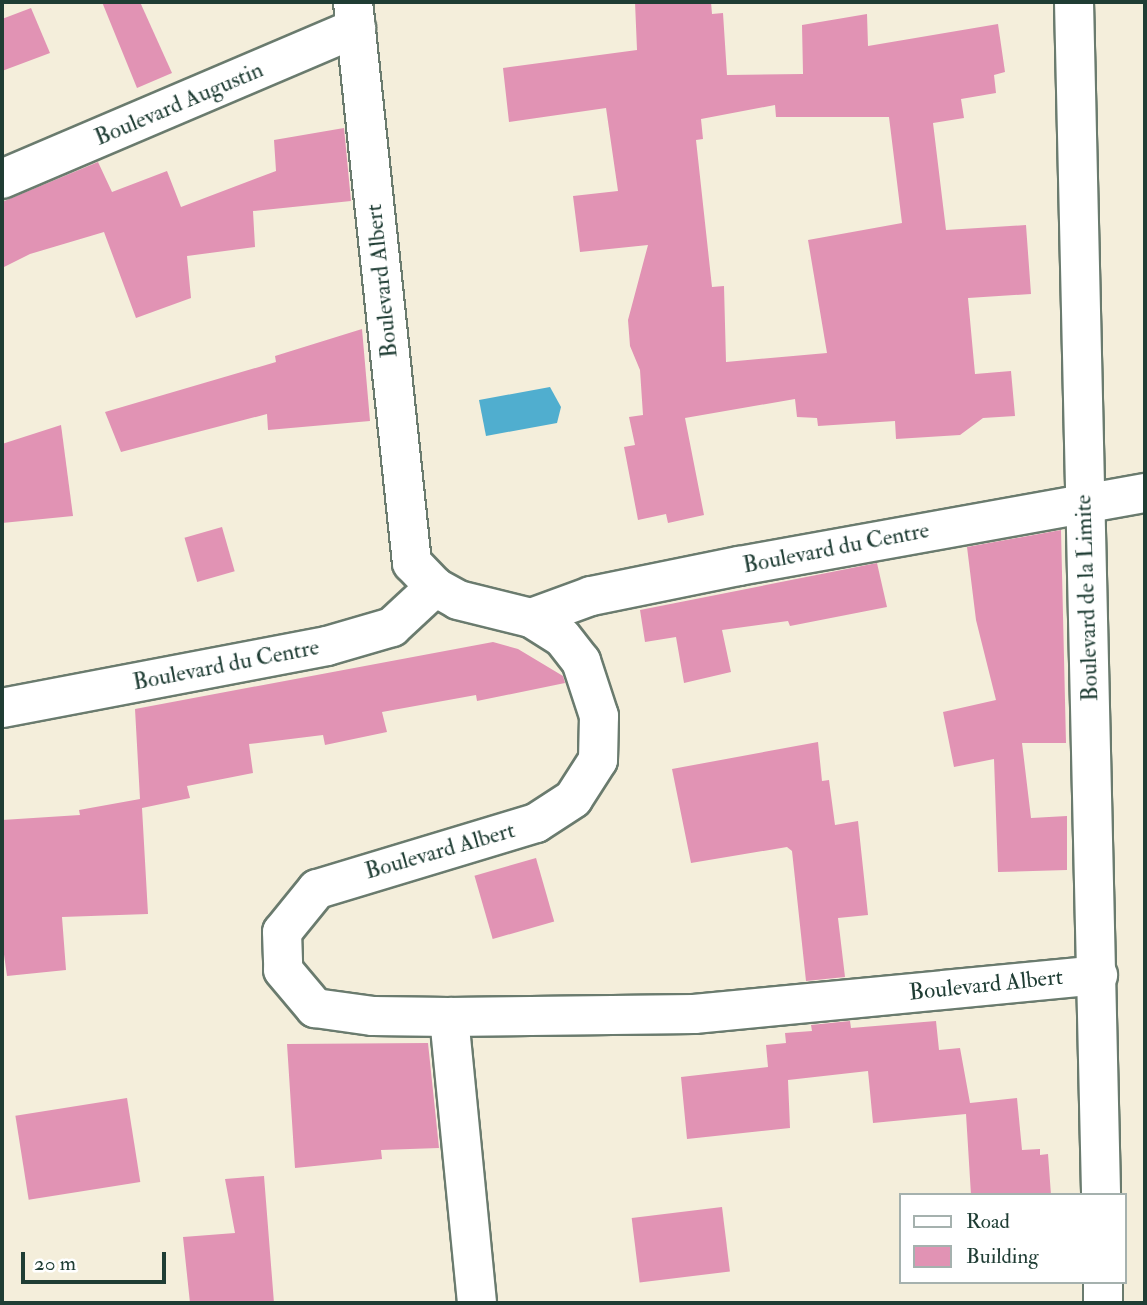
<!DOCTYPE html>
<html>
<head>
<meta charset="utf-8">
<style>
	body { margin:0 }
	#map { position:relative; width:1147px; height:1305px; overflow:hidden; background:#f4eedb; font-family:"IM FELL Double Pica",serif }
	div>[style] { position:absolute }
	.water>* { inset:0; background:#50aecf }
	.building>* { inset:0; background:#e193b4; transform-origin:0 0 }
	.roads { filter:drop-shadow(2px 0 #6a7b6e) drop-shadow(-2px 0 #6a7b6e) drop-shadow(0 2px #6a7b6e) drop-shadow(0 -2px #6a7b6e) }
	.minor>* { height:38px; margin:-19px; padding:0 19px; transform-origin:19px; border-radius:19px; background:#fff }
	span { translate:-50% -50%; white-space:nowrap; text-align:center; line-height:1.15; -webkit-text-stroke:5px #fff; paint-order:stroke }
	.street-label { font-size:23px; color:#1f3d34 }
	.frame { position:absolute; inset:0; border:4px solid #1f3d34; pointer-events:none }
	.legend { position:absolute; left:899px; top:1193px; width:228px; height:91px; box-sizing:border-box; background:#fff; border:2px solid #a5b1ae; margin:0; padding:9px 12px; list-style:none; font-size:21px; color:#1f3d34 }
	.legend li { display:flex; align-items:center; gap:14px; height:35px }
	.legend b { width:35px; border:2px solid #a5b1ae }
	.scale { position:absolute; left:21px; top:1252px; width:145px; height:32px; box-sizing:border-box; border:4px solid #1f3d34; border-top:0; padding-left:9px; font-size:21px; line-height:24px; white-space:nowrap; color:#1f3d34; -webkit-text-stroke:5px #fff; paint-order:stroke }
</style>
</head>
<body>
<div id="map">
	<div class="water">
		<div style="clip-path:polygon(550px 387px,561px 407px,557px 423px,486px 436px,479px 400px)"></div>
	</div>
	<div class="building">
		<div style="clip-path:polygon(102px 2px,140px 2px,172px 73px,137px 88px)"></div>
		<div style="clip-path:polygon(evenodd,635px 2px,711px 2px,712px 14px,723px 13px,727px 75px,803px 74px,802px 25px,867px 14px,868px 46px,998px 24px,1005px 72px,994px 75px,996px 93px,961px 99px,964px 118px,933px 123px,946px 230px,1026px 225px,1031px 294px,968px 298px,975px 374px,1011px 371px,1015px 416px,983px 418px,960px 435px,896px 439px,895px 421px,818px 426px,817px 418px,797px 417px,795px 399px,685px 418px,704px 515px,668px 523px,666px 514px,638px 520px,624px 447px,635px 445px,629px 417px,643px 415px,640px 370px,630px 346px,628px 320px,648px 245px,580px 252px,573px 196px,618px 191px,606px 108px,509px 122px,503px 68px,637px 50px,635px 2px,775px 105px,776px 117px,889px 117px,902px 223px,808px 240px,827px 353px,726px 362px,724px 286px,712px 287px,696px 140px,703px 139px,701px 119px,775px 105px)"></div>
		<div style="clip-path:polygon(31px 8px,50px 53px,2px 71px,2px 19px)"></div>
		<div style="clip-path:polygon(344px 128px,351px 201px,253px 211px,255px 247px,187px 256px,191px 298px,136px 318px,104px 232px,30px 254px,2px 268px,2px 202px,98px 162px,112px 192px,167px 171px,181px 207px,276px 171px,274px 140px)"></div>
		<div style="clip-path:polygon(362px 329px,370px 421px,268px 430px,267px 414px,121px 452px,105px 412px,276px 362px,275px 356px)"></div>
		<div style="clip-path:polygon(61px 425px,73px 516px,2px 523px,2px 444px)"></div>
		<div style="left:222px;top:527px;width:46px;height:39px;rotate:74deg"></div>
		<div style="clip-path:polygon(1061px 530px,1066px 743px,1022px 743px,1031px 818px,1067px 816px,1067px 870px,998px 872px,994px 759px,954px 767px,943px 712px,996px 700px,976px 620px,967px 547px)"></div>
		<div style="clip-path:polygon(877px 563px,887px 607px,790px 626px,788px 621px,722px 630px,731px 672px,684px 683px,676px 637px,645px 642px,640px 610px)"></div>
		<div style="clip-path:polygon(493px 642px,518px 649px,563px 676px,565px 683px,477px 701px,476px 695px,382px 712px,387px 732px,325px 745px,323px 735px,249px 744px,253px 773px,187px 786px,190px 798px,142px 808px,148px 914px,62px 917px,66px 970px,7px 976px,2px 940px,2px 820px,80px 815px,79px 810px,140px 799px,135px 709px)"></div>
		<div style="clip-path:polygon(818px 742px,822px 781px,829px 780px,835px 825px,858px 821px,868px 915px,838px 918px,845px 977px,806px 981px,792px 851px,787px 847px,691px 863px,672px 769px)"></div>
		<div style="left:536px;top:858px;width:66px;height:64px;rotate:74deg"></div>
		<div style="clip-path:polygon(850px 1021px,851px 1028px,936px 1021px,939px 1050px,960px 1048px,970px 1103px,1017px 1098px,1022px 1150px,1040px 1149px,1040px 1155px,1048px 1154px,1051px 1195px,971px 1195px,966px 1114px,873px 1123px,868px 1071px,788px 1080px,790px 1128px,687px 1139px,681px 1077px,768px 1067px,766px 1045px,786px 1043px,785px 1033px,812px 1031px,811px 1025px)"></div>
		<div style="clip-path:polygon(428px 1043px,439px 1148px,381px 1150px,382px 1159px,295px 1168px,287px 1044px)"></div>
		<div style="left:127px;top:1098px;width:85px;height:113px;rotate:81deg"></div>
		<div style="clip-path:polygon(264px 1176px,274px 1303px,190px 1303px,183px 1237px,235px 1233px,225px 1179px)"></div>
		<div style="left:722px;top:1207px;width:65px;height:91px;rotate:83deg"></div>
	</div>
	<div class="roads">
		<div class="minor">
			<div style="left:353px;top:2px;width:564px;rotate:84deg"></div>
			<div style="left:412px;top:563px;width:33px;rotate:46deg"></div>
			<div style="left:435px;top:587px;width:26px;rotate:29deg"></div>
			<div style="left:458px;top:600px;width:75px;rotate:13.9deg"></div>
			<div style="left:531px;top:618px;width:36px;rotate:32deg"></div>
			<div style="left:562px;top:637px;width:31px;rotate:52deg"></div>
			<div style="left:581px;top:661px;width:58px;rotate:71.9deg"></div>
			<div style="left:599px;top:716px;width:44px;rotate:91.3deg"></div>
			<div style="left:598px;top:760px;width:46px;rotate:122.7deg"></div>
			<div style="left:573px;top:799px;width:44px;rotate:147deg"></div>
			<div style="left:536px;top:823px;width:229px;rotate:163.2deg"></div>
			<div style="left:317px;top:889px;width:55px;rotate:129.1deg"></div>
			<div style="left:282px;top:932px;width:38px;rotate:88deg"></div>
			<div style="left:283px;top:970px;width:50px;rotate:49.9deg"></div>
			<div style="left:315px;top:1008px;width:59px;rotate:7.9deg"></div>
			<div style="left:373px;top:1016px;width:76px;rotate:0.8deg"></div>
			<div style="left:449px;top:1017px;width:245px;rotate:-0.7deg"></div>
			<div style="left:694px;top:1014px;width:406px;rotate:-5.5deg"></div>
			<div style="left:1074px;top:2px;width:1193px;rotate:88.7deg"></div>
			<div style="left:2px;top:179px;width:385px;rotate:-23.1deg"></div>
			<div style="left:531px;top:618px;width:64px;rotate:-20.1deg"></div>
			<div style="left:591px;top:596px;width:151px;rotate:-11.5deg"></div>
			<div style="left:739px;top:566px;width:413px;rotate:-10.2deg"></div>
			<div style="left:2px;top:708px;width:331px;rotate:-10.8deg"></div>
			<div style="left:327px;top:646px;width:68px;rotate:-16.3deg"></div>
			<div style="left:392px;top:627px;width:59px;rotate:-42.9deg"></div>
			<div style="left:449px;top:1017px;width:287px;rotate:84.4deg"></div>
			<div style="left:1103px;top:1282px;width:21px;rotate:90deg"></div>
		</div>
	</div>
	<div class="street-label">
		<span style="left:179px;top:104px;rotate:-23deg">Boulevard Augustin</span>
		<span style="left:382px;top:281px;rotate:-96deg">Boulevard Albert</span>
		<span style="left:836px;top:548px;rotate:-11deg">Boulevard du Centre</span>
		<span style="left:1087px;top:598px;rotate:-92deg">Boulevard de la Limite</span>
		<span style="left:226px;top:665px;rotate:-11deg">Boulevard du Centre</span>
		<span style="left:440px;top:851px;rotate:-16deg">Boulevard Albert</span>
		<span style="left:986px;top:985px;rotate:-6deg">Boulevard Albert</span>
	</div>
	<div class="frame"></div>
	<ul class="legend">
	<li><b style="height:9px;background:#fff"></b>Road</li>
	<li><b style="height:19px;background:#e193b4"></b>Building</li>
	</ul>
	<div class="scale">20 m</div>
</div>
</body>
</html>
